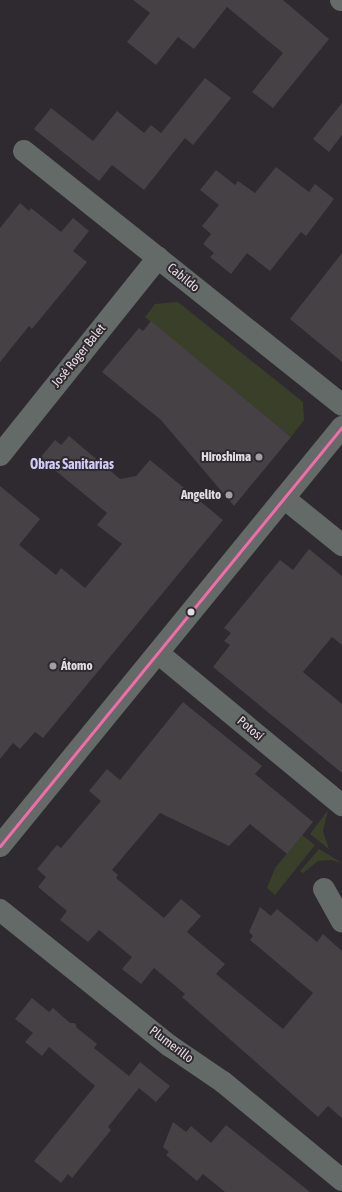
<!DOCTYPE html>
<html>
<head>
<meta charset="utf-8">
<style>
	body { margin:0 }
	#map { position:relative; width:342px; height:1192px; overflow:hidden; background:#2f2a2f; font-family:"Asap Condensed",sans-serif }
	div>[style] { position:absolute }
	.green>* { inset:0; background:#393f29 }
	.building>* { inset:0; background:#454145 }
	.street>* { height:22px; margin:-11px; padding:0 11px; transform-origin:11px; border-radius:11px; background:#646a67 }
	.secondary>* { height:22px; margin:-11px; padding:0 11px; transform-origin:11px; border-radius:11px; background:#666b6a }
	.bus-1>* { height:3px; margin:-1.5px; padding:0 1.5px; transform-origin:1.5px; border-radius:1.5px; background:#f56baa }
	.dots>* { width:11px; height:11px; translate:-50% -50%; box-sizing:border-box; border:2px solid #302930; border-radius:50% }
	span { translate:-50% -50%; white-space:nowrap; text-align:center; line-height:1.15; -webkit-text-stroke:4px #302930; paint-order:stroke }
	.street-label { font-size:13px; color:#e2dde1 }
	.poi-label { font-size:13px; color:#e2dde1; font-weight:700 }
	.right { translate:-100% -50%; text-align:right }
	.left { translate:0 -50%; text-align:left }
	.neighbourhood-label { font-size:14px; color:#d0cbf7; font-weight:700 }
</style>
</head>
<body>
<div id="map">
	<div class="green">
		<div style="clip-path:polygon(178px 302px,303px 402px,304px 420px,291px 437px,145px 317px,155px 304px)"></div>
		<div style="clip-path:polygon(328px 810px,323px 831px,329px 849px,335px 854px,310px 834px)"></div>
		<div style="clip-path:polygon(302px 835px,315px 845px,275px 895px,267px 888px,275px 868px)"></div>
		<div style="clip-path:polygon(319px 849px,342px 863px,331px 860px,318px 861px,303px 873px,300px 871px)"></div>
	</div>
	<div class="building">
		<div style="clip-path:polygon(133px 0,283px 0,329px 39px,273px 108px,252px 92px,283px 53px,227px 7px,194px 49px,178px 37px,156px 65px,127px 42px,150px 13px)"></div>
		<div style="clip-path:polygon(205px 78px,231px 98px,193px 145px,185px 138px,144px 190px,112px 165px,99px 181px,34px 129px,51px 108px,93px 141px,117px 111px,144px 133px,151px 125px,161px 133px)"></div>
		<div style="clip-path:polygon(342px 103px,342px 135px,329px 152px,313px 139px)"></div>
		<div style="clip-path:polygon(276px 167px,309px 192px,315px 184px,334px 199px,306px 236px,301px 232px,270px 271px,247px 253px,231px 274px,210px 257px,214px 253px,203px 244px,211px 234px,202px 226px,219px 205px,200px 190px,216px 170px,235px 185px,238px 181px,255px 193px)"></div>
		<div style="clip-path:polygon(20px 203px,29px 211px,31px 208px,61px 232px,73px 218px,89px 231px,73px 251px,87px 262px,32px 329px,29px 326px,0 362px,0 228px)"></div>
		<div style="clip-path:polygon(342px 253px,342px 362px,290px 319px)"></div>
		<div style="clip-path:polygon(151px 321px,291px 437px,234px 506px,161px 420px,102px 372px,139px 328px,143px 331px)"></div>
		<div style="clip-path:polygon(69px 436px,120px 479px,136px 476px,150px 460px,223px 520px,43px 738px,35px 732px,20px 749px,13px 743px,0 759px,0 486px,40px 519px,19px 545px,56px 575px,61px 568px,85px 588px,122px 544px,97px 525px,107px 513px,40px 458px,55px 440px,61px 445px)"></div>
		<div style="clip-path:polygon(309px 549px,342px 576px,342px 645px,332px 637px,303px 672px,342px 704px,342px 773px,213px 667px,230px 645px,224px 641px,231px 633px,224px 628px,280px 560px,293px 570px)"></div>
		<div style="clip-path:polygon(183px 702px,262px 766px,255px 774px,313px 822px,287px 854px,250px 824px,229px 846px,160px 813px,112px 870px,118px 875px,116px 878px,164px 918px,181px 899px,201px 916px,187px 932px,225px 964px,216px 974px,283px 1029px,313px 993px,250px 940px,253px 936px,249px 932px,260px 907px,271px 916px,277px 909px,317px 942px,323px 934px,342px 951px,342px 1118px,328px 1106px,318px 1117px,182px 997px,185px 994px,154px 968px,141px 984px,122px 969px,132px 957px,99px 930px,88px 942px,60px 920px,67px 911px,38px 887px,46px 877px,37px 869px,57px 845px,61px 848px,101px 801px,89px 791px,107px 769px,120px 780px)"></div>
		<div style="clip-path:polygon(32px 998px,49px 1012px,53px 1008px,70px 1023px,75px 1023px,77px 1028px,97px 1044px,94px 1048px,129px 1076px,140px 1062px,170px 1086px,156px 1102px,139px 1088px,108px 1127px,111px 1130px,72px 1178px,68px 1174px,61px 1183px,34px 1161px,95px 1086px,49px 1047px,42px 1056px,25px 1042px,33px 1033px,15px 1019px)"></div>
		<div style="clip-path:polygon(173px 1122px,186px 1132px,191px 1126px,211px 1143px,226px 1125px,310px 1192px,225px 1192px,203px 1174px,197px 1181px,166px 1155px,169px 1152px,163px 1147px)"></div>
	</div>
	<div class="street">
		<div style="left:24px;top:151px;width:407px;rotate:38.6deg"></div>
		<div style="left:0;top:455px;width:253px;rotate:-51.3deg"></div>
		<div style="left:284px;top:498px;width:75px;rotate:39deg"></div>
		<div style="left:158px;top:653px;width:239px;rotate:39.6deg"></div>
		<div style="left:0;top:846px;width:541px;rotate:-50.78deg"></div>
		<div style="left:324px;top:889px;width:37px;rotate:61deg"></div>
		<div style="left:0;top:910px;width:218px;rotate:38.7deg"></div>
		<div style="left:170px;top:1046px;width:64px;rotate:34.2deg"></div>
		<div style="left:223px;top:1082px;width:154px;rotate:39.5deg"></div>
	</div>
	<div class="secondary">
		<div style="left:341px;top:0;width:1px"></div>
	</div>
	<div class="bus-1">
		<div style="left:0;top:846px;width:541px;rotate:-50.78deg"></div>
	</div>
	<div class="dots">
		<div style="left:259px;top:457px;background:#a39ea3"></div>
		<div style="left:229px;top:495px;background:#a39ea3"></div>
		<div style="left:191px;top:612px;background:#e2dde1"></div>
		<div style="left:53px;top:666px;background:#a39ea3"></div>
	</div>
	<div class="street-label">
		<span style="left:183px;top:278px;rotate:39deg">Cabildo</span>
		<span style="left:79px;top:356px;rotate:-51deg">José Roger Balet</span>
		<span style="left:250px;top:729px;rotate:40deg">Potosí</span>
		<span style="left:171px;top:1045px;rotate:37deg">Plumerillo</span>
	</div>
	<div class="poi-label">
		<span class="right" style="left:251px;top:457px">Hiroshima</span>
		<span class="right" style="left:221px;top:495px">Angelito</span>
		<span class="left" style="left:61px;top:666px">Átomo</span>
	</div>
	<div class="neighbourhood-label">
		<span style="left:72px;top:464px">Obras Sanitarias</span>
	</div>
</div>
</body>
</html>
